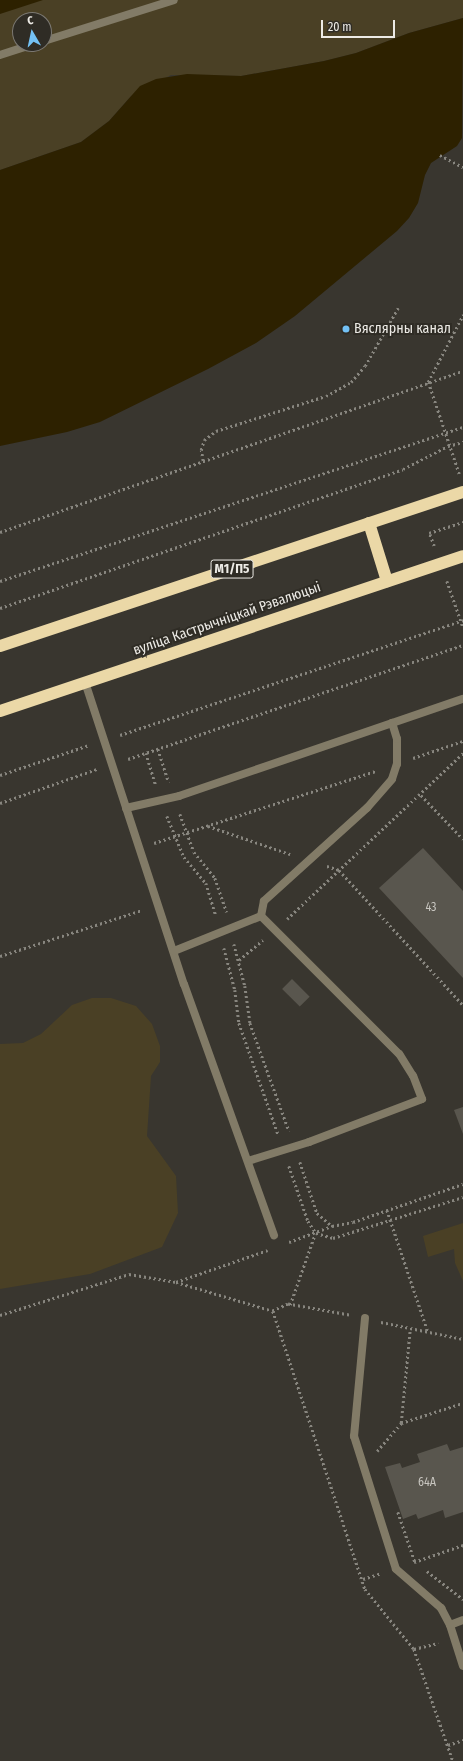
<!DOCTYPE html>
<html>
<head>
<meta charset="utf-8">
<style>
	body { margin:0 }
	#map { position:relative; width:463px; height:1761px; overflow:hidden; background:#39362f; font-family:"Fira Sans Condensed",sans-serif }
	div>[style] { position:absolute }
	.green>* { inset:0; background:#4a4025 }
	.water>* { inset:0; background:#2d2100 }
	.building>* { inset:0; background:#59564e; transform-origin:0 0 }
	.path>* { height:2.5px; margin-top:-1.25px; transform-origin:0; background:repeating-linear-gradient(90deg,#88867f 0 2px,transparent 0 5px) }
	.lane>* { height:8px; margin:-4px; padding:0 4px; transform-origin:4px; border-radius:4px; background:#827b67 }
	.highway>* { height:12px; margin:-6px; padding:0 6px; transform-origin:6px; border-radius:6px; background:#ebd8a7 }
	.dots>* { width:11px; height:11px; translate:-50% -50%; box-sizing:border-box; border:2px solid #2f2c25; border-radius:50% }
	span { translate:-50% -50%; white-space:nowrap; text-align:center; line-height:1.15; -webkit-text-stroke:4px #2f2c25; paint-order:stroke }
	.number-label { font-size:12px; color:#c8c6c0 }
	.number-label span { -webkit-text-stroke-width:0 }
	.shield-label span { padding:1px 3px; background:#2f2c25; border:1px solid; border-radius:3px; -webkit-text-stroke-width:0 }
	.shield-label { font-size:13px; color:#edebe6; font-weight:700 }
	.poi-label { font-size:14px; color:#edebe6 }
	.left { translate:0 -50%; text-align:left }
	.street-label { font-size:14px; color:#edebe6 }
	.north { position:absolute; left:12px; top:12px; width:40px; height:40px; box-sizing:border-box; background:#2f2c25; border:1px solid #7b7872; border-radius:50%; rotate:351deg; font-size:11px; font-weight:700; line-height:16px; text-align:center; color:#edebe6 }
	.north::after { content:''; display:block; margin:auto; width:14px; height:18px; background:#73c1f5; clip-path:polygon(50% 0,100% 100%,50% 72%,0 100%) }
	.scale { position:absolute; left:321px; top:20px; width:74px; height:18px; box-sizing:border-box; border:2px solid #edebe6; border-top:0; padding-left:5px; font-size:12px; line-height:14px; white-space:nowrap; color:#edebe6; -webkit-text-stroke:3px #2f2c25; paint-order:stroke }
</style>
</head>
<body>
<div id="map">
	<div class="green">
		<div style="clip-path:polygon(evenodd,0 0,463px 0,463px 18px,409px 33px,356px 53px,324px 61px,241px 76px,171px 75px,131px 96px,109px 121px,81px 142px,0 170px,0 0,20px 20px,44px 20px,44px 44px,20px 44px,20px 20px)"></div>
		<div style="clip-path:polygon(92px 998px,111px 998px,136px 1006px,152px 1024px,160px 1046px,160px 1062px,151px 1076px,147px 1136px,176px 1176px,178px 1213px,162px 1247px,90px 1274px,0 1289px,0 1044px,23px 1043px,41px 1034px,72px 1005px)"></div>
		<div style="clip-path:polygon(463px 1223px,463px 1281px,455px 1263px,454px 1249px,428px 1257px,423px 1236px)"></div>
	</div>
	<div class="water">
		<div style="clip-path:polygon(0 0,43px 0,0 14px)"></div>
		<div style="clip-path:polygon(463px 18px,462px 138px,457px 146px,431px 163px,425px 175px,418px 203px,409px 218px,397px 231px,295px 316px,256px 343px,208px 369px,100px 422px,67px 432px,0 446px,0 170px,81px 142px,109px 121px,140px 86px,156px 79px,187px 74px,241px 76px,324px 61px,356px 53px,409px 33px)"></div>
	</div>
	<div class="building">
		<div style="clip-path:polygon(423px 848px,463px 891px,463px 978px,379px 888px)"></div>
		<div style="left:292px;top:979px;width:25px;height:14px;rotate:45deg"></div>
		<div style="clip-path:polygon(463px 1107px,463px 1134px,454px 1110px)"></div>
		<div style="clip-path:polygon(447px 1444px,450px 1451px,463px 1447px,463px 1512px,445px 1518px,443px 1510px,418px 1519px,416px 1514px,403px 1519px,385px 1467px,400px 1463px,402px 1468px,420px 1462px,417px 1454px)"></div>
	</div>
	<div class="path">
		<div style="left:440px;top:155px;width:26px;rotate:28deg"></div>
		<div style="left:203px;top:461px;width:11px;rotate:-100deg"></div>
		<div style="left:201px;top:450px;width:10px;rotate:-73deg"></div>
		<div style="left:204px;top:440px;width:15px;rotate:-37deg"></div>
		<div style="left:216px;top:431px;width:115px;rotate:-17.7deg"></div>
		<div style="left:326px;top:396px;width:29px;rotate:-29deg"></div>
		<div style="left:351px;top:382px;width:21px;rotate:-49deg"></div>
		<div style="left:365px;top:366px;width:67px;rotate:-60.4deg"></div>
		<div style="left:459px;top:474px;width:97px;rotate:-108.6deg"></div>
		<div style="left:428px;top:382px;width:76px;rotate:-62.4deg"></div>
		<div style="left:0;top:532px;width:490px;rotate:-19.2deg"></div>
		<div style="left:434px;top:546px;width:14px;rotate:-111deg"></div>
		<div style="left:429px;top:533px;width:36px;rotate:-18deg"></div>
		<div style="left:0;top:581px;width:488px;rotate:-18.4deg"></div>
		<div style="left:447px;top:581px;width:49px;rotate:70.8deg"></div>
		<div style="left:0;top:608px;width:426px;rotate:-19deg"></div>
		<div style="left:403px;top:469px;width:51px;rotate:-27.1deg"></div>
		<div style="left:448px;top:446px;width:16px;rotate:-15deg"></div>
		<div style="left:120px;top:735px;width:362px;rotate:-18.5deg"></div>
		<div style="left:158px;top:749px;width:35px;rotate:72deg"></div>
		<div style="left:146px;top:753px;width:34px;rotate:73deg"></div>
		<div style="left:413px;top:758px;width:53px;rotate:-18.8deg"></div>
		<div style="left:128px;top:759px;width:354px;rotate:-18.8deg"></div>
		<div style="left:0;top:775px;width:94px;rotate:-18.6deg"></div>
		<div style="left:421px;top:795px;width:61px;rotate:46.3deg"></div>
		<div style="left:0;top:803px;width:103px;rotate:-19.3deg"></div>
		<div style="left:180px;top:814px;width:40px;rotate:69.8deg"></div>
		<div style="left:194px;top:852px;width:33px;rotate:51deg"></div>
		<div style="left:215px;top:878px;width:36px;rotate:71deg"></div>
		<div style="left:167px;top:816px;width:44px;rotate:67.5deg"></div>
		<div style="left:184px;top:857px;width:34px;rotate:50deg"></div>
		<div style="left:206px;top:883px;width:34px;rotate:73deg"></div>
		<div style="left:208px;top:826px;width:87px;rotate:18.9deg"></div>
		<div style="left:154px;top:843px;width:233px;rotate:-18deg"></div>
		<div style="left:327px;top:866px;width:13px;rotate:18deg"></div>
		<div style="left:339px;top:870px;width:183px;rotate:47.4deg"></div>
		<div style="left:287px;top:919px;width:242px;rotate:-43.3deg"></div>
		<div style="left:234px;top:944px;width:43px;rotate:75.3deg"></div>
		<div style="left:245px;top:986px;width:37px;rotate:82deg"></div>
		<div style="left:250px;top:1023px;width:115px;rotate:70.1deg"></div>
		<div style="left:224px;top:948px;width:43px;rotate:75.3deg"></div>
		<div style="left:235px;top:990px;width:33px;rotate:83deg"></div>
		<div style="left:239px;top:1023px;width:118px;rotate:70.6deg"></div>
		<div style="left:0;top:956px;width:149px;rotate:-17.9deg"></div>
		<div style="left:239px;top:960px;width:31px;rotate:-40deg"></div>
		<div style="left:300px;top:1162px;width:54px;rotate:71.6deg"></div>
		<div style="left:317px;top:1213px;width:20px;rotate:41deg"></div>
		<div style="left:332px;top:1226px;width:21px;rotate:-11deg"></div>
		<div style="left:353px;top:1222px;width:116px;rotate:-19.1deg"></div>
		<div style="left:289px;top:1166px;width:58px;rotate:70.9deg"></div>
		<div style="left:308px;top:1221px;width:14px;rotate:56deg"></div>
		<div style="left:316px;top:1233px;width:18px;rotate:16deg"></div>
		<div style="left:333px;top:1238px;width:136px;rotate:-17.5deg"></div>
		<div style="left:387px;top:1210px;width:129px;rotate:71.4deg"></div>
		<div style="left:289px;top:1242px;width:46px;rotate:-20.4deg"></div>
		<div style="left:176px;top:1282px;width:97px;rotate:-19.2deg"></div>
		<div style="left:290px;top:1305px;width:75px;rotate:-70.6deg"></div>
		<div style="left:0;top:1315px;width:135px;rotate:-17.6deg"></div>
		<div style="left:129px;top:1274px;width:48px;rotate:9.7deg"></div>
		<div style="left:176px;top:1282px;width:101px;rotate:16.6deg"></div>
		<div style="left:349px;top:1315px;width:62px;rotate:-169.8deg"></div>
		<div style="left:288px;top:1304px;width:17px;rotate:155deg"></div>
		<div style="left:273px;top:1311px;width:293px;rotate:71.7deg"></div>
		<div style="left:365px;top:1589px;width:77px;rotate:50.8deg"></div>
		<div style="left:414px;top:1649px;width:119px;rotate:70.8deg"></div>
		<div style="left:381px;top:1322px;width:84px;rotate:11.7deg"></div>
		<div style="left:401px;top:1423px;width:94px;rotate:-84.5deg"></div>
		<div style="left:377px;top:1451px;width:37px;rotate:-49deg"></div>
		<div style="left:401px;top:1423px;width:65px;rotate:-17.9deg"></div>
		<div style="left:398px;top:1512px;width:53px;rotate:71.2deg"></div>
		<div style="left:414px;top:1562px;width:52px;rotate:-19.1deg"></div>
		<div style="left:427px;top:1571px;width:46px;rotate:37.9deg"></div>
		<div style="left:363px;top:1579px;width:19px;rotate:-18deg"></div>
		<div style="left:414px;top:1649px;width:25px;rotate:-14deg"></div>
		<div style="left:448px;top:1745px;width:16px;rotate:-18deg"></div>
	</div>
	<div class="lane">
		<div style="left:44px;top:41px;width:136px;rotate:-17.5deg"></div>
		<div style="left:0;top:55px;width:36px;rotate:-18deg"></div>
		<div style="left:85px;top:682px;width:318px;rotate:71.9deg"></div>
		<div style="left:184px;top:984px;width:267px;rotate:70.3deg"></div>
		<div style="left:126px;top:808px;width:54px;rotate:-12.8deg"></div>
		<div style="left:179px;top:796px;width:300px;rotate:-18.9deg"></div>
		<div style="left:174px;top:951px;width:94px;rotate:-21.9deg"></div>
		<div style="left:261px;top:916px;width:15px;rotate:-79deg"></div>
		<div style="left:264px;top:901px;width:139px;rotate:-42.1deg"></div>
		<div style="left:367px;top:808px;width:38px;rotate:-49deg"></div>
		<div style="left:392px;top:779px;width:16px;rotate:-72deg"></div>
		<div style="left:397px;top:764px;width:25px;rotate:-90deg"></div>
		<div style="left:397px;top:739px;width:17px;rotate:-107deg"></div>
		<div style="left:248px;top:1161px;width:64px;rotate:-17.3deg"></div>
		<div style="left:309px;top:1142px;width:121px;rotate:-20.8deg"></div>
		<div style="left:422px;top:1099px;width:25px;rotate:-111deg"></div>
		<div style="left:413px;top:1076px;width:26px;rotate:-122deg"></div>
		<div style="left:399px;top:1054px;width:195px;rotate:-135deg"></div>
		<div style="left:365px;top:1318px;width:119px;rotate:95.3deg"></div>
		<div style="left:354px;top:1436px;width:139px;rotate:72.5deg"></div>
		<div style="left:396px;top:1569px;width:60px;rotate:40.9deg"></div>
		<div style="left:441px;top:1608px;width:19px;rotate:62deg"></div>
		<div style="left:450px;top:1625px;width:43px;rotate:72.4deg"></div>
		<div style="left:450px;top:1625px;width:14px;rotate:-21deg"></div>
	</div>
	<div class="highway">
		<div style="left:369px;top:523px;width:61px;rotate:72.8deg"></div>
		<div style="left:0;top:646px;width:488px;rotate:-18.4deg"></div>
		<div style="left:0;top:711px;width:488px;rotate:-18.5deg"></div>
	</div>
	<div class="dots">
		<div style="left:346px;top:329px;background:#73c1f5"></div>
	</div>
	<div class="number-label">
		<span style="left:431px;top:908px">43</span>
		<span style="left:427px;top:1483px">64А</span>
	</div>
	<div class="shield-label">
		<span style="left:232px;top:569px">М1/П5</span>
	</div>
	<div class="poi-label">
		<span class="left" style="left:354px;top:329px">Вяслярны канал</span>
	</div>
	<div class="street-label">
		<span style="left:227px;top:619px;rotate:-19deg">вуліца Кастрычніцкай Рэвалюцыі</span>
	</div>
	<div class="north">С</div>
	<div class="scale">20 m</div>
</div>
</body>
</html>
